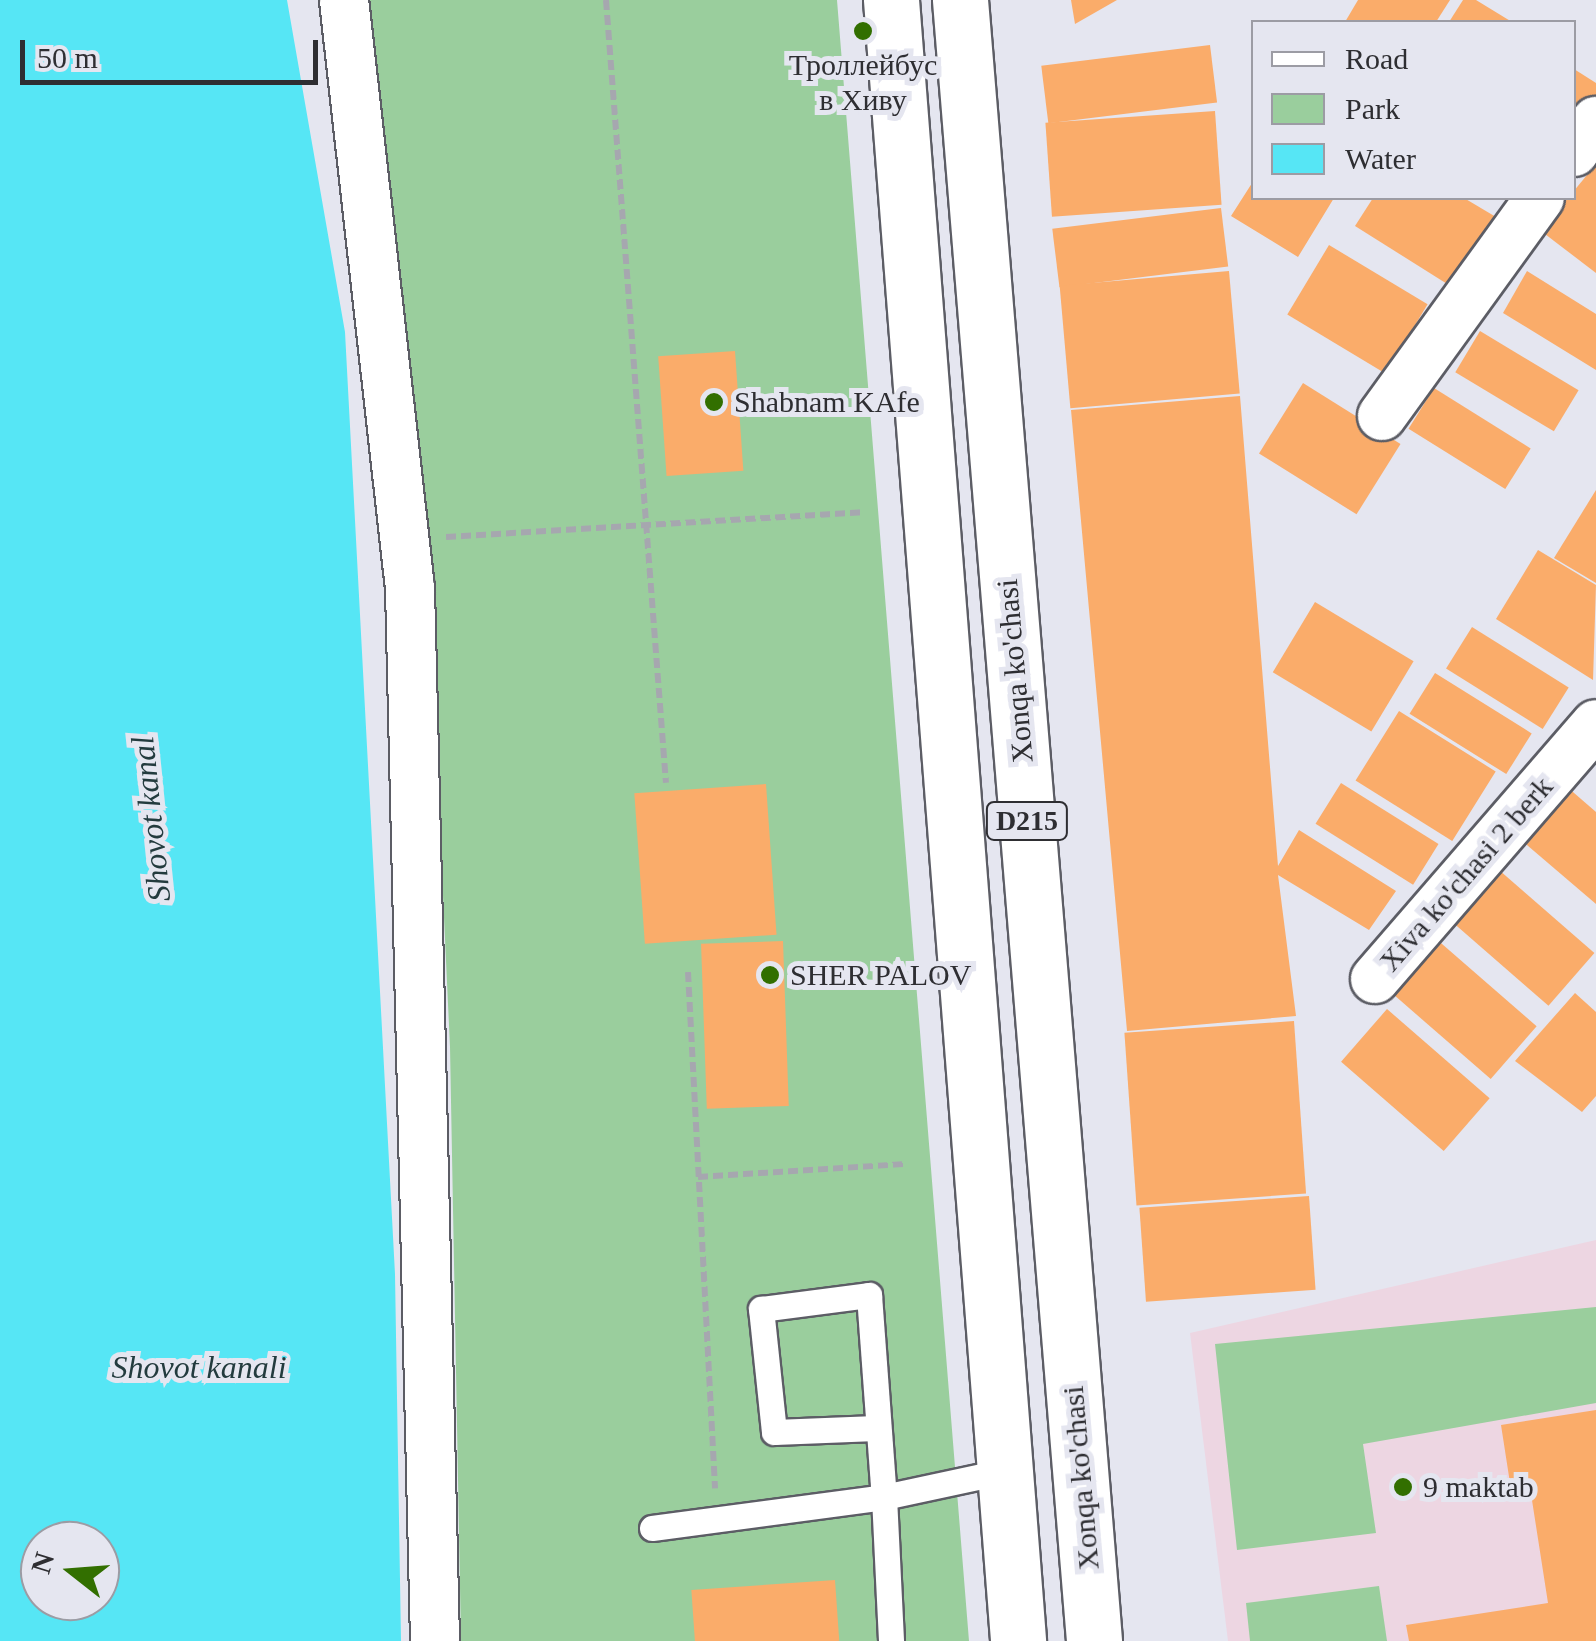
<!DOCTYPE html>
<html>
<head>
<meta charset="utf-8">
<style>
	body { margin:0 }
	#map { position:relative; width:1596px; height:1641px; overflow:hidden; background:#e5e6f0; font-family:"Times New Roman",serif }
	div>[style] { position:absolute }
	.education>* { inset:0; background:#edd6e2 }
	.green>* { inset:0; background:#9ace9d }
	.water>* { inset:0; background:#56e6f5 }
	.building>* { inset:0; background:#faac6a; transform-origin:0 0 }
	.path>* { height:6px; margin-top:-3px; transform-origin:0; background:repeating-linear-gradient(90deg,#a6a7af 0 10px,transparent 0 15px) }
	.roads { filter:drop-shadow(2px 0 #5c5d65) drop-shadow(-2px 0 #5c5d65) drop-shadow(0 2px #5c5d65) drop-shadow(0 -2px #5c5d65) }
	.lane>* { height:25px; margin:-12.5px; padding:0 12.5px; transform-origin:12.5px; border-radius:12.5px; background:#fff }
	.street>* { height:48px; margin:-24px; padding:0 24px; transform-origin:24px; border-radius:24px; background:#fff }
	.primary>* { height:55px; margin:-27.5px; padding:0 27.5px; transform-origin:27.5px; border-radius:27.5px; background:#fff }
	.dots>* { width:28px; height:28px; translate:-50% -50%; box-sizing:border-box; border:5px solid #e5e6f0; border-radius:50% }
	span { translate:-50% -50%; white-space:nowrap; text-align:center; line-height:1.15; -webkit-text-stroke:10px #e5e6f0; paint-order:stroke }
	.shield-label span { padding:2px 8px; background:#e5e6f0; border:2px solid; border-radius:8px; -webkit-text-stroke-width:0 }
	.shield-label { font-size:28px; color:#2e2e32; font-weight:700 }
	.poi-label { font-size:30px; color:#2e2e32 }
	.left { translate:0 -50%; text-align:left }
	.street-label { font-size:30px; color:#2e2e32 }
	.water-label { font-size:32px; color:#233b3e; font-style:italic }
	.legend { position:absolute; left:1251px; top:20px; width:325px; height:180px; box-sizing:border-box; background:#e5e6f0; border:2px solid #9c9ca4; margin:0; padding:12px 18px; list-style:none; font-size:30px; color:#2e2e32 }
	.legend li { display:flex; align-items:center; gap:20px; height:50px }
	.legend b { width:50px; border:2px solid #9c9ca4 }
	.north { position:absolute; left:20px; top:1521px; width:100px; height:100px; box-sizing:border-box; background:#e5e6f0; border:2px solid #9c9ca4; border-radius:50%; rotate:287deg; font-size:28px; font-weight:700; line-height:40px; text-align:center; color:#2e2e32 }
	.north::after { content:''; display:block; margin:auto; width:35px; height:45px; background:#326f00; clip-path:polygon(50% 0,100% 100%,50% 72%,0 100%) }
	.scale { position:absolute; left:20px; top:40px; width:298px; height:45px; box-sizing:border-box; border:5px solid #2e2e32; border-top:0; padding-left:12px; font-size:30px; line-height:35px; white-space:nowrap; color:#2e2e32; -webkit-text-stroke:8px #e5e6f0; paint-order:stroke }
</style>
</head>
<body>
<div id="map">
	<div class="education">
		<div style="clip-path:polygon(1596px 1240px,1596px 1641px,1228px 1641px,1190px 1333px)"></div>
	</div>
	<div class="green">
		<div style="clip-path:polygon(365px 0,837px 0,969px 1641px,461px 1641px,450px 1047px,427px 550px)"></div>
		<div style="clip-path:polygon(1596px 1307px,1596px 1403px,1363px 1444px,1376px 1533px,1237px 1550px,1215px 1344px)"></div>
		<div style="clip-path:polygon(1379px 1586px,1387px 1641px,1250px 1641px,1246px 1603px)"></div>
	</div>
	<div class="water">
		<div style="clip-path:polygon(evenodd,0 0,287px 0,345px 332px,395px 1274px,401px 1641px,0 1641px,0 0,40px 1541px,100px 1541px,100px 1601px,40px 1601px,40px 1541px)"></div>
	</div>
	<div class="building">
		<div style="clip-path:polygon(1071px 0,1117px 0,1075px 24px)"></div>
		<div style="clip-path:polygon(1358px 0,1450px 0,1436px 22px,1345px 22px)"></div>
		<div style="clip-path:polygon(1463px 0,1476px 0,1512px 22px,1449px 22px)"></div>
		<div style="left:1210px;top:45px;width:58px;height:170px;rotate:83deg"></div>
		<div style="clip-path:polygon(1574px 69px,1596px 83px,1596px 99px,1574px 135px)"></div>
		<div style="left:1215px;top:111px;width:94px;height:170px;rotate:86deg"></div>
		<div style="clip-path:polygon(1596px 164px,1596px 273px,1541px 231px)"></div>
		<div style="clip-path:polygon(1254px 180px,1254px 198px,1334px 198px,1298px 257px,1231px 216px)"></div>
		<div style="clip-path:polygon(1373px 198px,1464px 198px,1496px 217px,1452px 287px,1355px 226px)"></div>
		<div style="left:1221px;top:208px;width:59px;height:170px;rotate:83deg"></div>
		<div style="left:1329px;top:245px;width:115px;height:81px;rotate:31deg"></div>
		<div style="left:1229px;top:271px;width:123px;height:170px;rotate:85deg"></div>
		<div style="clip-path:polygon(1527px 271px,1596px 314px,1596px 370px,1503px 313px)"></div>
		<div style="left:1480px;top:331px;width:115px;height:48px;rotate:31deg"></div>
		<div style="left:735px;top:351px;width:120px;height:77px;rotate:86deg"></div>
		<div style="left:1303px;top:383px;width:115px;height:83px;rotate:32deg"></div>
		<div style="left:1434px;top:388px;width:114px;height:48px;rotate:32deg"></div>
		<div style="clip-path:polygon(1240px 396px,1278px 866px,1299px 830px,1396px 891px,1369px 930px,1278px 875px,1296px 1016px,1127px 1031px,1071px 410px)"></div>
		<div style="clip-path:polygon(1596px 490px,1596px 583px,1554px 558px)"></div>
		<div style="clip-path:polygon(1538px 550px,1596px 585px,1593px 680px,1496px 619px)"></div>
		<div style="left:1315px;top:602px;width:115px;height:82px;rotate:31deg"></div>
		<div style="left:1472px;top:627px;width:114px;height:49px;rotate:32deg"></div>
		<div style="left:1435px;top:673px;width:114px;height:48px;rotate:32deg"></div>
		<div style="left:1399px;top:711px;width:114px;height:82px;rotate:32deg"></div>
		<div style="left:1341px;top:783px;width:115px;height:48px;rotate:32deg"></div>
		<div style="left:766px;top:784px;width:151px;height:132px;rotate:86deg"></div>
		<div style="clip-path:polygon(1566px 786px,1596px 812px,1596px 904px,1520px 839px)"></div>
		<div style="left:1491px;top:863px;width:137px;height:70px;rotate:41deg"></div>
		<div style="left:1434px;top:937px;width:136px;height:70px;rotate:41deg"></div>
		<div style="left:783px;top:941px;width:165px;height:82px;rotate:88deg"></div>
		<div style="clip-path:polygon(1575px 993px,1596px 1012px,1596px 1096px,1582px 1112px,1515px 1061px)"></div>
		<div style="left:1387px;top:1009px;width:136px;height:70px;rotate:41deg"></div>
		<div style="left:1294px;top:1021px;width:173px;height:170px;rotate:86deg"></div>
		<div style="left:1309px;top:1196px;width:94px;height:170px;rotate:86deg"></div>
		<div style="clip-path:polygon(1596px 1410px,1596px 1641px,1409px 1641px,1406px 1625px,1548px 1603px,1529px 1481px,1510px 1483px,1501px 1425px)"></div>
		<div style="left:835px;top:1580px;width:61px;height:144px;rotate:86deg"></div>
	</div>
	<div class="path">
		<div style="left:606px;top:0;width:785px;rotate:85.62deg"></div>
		<div style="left:446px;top:537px;width:417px;rotate:-3.4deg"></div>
		<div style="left:688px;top:972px;width:517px;rotate:87deg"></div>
		<div style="left:698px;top:1177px;width:209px;rotate:-3.6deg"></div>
	</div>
	<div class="roads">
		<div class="lane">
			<div style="left:876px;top:1428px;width:102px;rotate:177.8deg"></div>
			<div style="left:774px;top:1432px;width:124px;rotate:-96deg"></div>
			<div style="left:761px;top:1309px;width:109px;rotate:-7.4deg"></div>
			<div style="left:869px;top:1295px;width:203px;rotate:85.8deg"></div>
			<div style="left:884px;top:1497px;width:124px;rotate:-12.1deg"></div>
			<div style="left:652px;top:1528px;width:234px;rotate:-7.6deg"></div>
			<div style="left:884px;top:1497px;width:144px;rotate:87.2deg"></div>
		</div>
		<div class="street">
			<div style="left:344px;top:0;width:592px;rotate:83.6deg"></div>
			<div style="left:410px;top:588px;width:1053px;rotate:88.64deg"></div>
			<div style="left:1574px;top:152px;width:38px;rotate:-55deg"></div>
			<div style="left:1382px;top:416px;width:269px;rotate:-54.1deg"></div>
			<div style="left:1375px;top:979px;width:337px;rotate:-49.1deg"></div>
		</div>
		<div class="primary">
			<div style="left:891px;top:0;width:1646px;rotate:85.57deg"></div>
			<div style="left:960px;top:0;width:1646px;rotate:85.33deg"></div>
		</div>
	</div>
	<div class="dots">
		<div style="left:863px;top:31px;background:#326f00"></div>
		<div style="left:714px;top:402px;background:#326f00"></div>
		<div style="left:770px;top:975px;background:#326f00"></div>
		<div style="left:1403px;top:1487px;background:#326f00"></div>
	</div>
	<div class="shield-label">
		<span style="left:1027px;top:821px">D215</span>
	</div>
	<div class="poi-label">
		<span style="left:863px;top:82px">Троллейбус<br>в Хиву</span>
		<span class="left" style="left:734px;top:402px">Shabnam KAfe</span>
		<span class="left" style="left:790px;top:975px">SHER PALOV</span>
		<span class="left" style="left:1423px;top:1487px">9 maktab</span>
	</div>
	<div class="street-label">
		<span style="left:1015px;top:671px;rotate:-95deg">Xonqa ko'chasi</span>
		<span style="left:1466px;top:874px;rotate:-49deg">Xiva ko'chasi 2 berk</span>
		<span style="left:1081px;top:1478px;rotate:-95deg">Xonqa ko'chasi</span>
	</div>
	<div class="water-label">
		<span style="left:151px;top:819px;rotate:-96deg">Shovot kanal</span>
		<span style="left:199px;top:1367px">Shovot kanali</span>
	</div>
	<ul class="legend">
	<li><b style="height:12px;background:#fff"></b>Road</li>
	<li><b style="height:28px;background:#9ace9d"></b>Park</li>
	<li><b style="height:28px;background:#56e6f5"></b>Water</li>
	</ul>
	<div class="north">N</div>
	<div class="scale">50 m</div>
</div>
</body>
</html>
